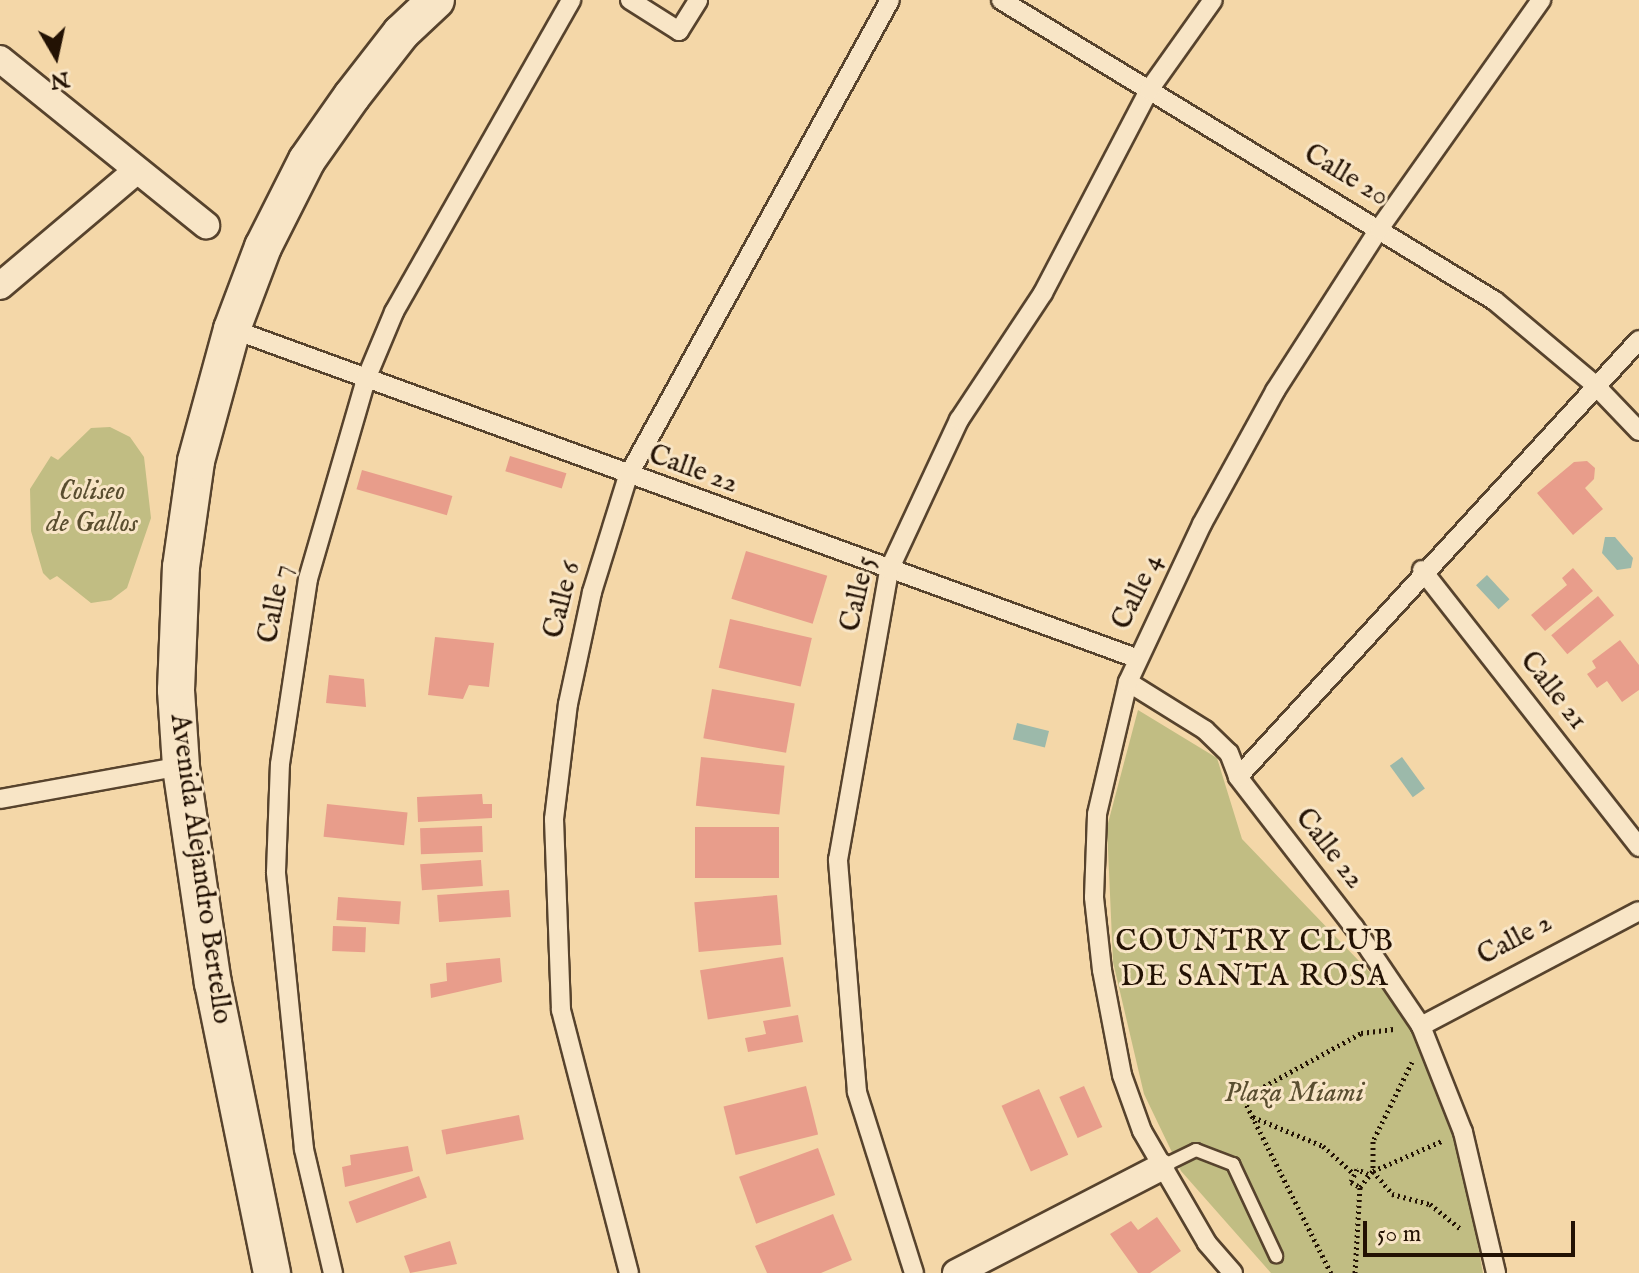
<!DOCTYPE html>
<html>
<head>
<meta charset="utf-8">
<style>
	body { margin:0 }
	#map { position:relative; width:1639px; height:1273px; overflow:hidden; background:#f4d7a8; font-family:"IM FELL English",serif }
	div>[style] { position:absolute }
	.green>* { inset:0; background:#c1bd83 }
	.water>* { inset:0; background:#9cb9aa; transform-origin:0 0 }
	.building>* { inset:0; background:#e89d8b; transform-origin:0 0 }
	.path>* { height:5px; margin-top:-2.5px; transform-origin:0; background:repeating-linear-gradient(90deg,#231204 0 2px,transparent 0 6px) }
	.roads { filter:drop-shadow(2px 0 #57432d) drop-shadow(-2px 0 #57432d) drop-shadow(0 2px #57432d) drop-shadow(0 -2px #57432d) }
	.service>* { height:12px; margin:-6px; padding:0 6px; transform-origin:6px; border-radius:6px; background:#f8e5c6 }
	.pedestrian>* { height:18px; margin:-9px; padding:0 9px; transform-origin:9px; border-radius:9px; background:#f8e5c6 }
	.minor>* { height:26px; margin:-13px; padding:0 13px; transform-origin:13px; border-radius:13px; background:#f8e5c6 }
	.secondary>* { height:36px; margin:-18px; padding:0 18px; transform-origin:18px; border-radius:18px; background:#f8e5c6 }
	span { translate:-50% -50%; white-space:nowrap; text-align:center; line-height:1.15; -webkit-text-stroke:6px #f8e5c6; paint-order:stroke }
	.street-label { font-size:28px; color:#231204 }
	.park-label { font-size:28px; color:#5a4e30; font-style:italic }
	.neighbourhood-label { font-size:30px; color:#231204; letter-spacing:2px }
	.north { position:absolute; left:16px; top:16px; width:80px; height:80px; -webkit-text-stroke:6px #f8e5c6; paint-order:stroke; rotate:171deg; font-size:22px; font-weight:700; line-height:32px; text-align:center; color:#231204 }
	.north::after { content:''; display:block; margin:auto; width:28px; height:36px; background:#231204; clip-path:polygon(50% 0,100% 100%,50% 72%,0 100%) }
	.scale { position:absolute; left:1363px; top:1221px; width:212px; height:36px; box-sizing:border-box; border:4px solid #231204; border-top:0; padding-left:10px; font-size:24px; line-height:28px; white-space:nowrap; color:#231204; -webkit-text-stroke:6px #f8e5c6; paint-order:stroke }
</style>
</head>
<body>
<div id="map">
	<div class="green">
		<div style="clip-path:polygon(110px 427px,130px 437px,144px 457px,151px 518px,127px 588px,111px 600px,91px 603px,57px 576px,50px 580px,43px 573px,31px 531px,30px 489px,51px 456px,58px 460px,91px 428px)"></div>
		<div style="clip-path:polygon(1138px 710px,1217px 758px,1242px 839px,1383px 986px,1420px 1039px,1463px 1165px,1483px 1273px,1271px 1273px,1181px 1171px,1144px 1094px,1113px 962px,1107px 827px)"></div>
	</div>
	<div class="water">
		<div style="clip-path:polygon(1605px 537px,1615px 537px,1633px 558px,1631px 568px,1617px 570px,1602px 553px)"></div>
		<div style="left:1487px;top:575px;width:33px;height:15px;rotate:47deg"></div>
		<div style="left:1017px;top:723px;width:33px;height:17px;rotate:14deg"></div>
		<div style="left:1402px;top:757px;width:39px;height:15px;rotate:54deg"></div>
	</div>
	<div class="building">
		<div style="left:510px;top:456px;width:59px;height:16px;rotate:17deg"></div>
		<div style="clip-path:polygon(1587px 461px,1595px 468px,1594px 479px,1585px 488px,1603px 509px,1573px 535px,1537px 493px,1574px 462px)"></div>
		<div style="left:362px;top:470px;width:94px;height:20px;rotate:16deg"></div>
		<div style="left:746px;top:551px;width:85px;height:50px;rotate:17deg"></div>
		<div style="clip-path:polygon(1573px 568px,1593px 591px,1545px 631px,1531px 615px,1567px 585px,1562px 578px)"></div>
		<div style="left:1598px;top:596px;width:25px;height:61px;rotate:50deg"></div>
		<div style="left:730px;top:619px;width:84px;height:50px;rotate:13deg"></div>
		<div style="clip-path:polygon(435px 637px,494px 643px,489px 687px,469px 685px,463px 699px,428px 695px)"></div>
		<div style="clip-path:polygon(1620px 640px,1639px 665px,1639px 690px,1622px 702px,1607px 681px,1597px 688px,1587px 674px,1596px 668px,1592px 661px)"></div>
		<div style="clip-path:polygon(329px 675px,364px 679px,366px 707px,326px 703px)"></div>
		<div style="left:712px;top:689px;width:84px;height:50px;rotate:10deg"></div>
		<div style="left:701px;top:757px;width:84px;height:49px;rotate:6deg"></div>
		<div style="clip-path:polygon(482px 794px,483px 804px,492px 804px,492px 818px,418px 822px,417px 797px)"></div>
		<div style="left:327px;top:804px;width:81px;height:33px;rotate:6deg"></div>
		<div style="left:482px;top:826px;width:26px;height:62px;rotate:88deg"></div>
		<div style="left:695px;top:827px;width:84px;height:51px"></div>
		<div style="left:481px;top:860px;width:26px;height:61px;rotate:86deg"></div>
		<div style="left:509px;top:890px;width:27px;height:72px;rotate:86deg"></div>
		<div style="left:777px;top:895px;width:50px;height:83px;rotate:85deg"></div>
		<div style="left:338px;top:897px;width:63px;height:23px;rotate:4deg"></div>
		<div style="left:333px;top:926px;width:33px;height:25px;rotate:2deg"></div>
		<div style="left:783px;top:957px;width:50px;height:84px;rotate:81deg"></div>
		<div style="clip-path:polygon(500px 958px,502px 982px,431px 998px,430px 984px,447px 981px,446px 963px)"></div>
		<div style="clip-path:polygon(798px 1015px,803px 1042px,748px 1052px,745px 1038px,766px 1034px,763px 1021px)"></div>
		<div style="left:806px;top:1086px;width:50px;height:85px;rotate:76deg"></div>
		<div style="left:1084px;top:1086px;width:45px;height:27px;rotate:66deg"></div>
		<div style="left:1039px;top:1089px;width:72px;height:41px;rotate:66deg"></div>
		<div style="left:519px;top:1115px;width:25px;height:79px;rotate:79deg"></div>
		<div style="clip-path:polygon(408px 1146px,413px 1171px,345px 1187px,342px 1167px,351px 1165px,350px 1155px)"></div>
		<div style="left:818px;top:1148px;width:50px;height:84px;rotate:70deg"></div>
		<div style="left:419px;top:1176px;width:23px;height:75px;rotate:70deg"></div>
		<div style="clip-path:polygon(833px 1214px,852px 1260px,821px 1273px,767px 1273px,755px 1246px)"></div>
		<div style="clip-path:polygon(1157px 1217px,1181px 1251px,1150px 1273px,1138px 1273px,1110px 1234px,1131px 1221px,1138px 1230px)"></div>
		<div style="clip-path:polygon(450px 1241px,457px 1264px,410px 1273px,404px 1256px)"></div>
	</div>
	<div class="path">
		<div style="left:1412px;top:1062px;width:88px;rotate:116.3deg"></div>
		<div style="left:1373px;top:1141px;width:30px;rotate:90deg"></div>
		<div style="left:1373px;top:1171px;width:30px;rotate:50deg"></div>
		<div style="left:1392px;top:1194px;width:39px;rotate:15deg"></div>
		<div style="left:1430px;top:1204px;width:41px;rotate:39.1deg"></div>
		<div style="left:1253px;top:1117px;width:76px;rotate:22.5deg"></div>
		<div style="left:1323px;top:1146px;width:39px;rotate:42deg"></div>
		<div style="left:1368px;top:1174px;width:12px;rotate:-156deg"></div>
		<div style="left:1357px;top:1169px;width:14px;rotate:115deg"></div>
		<div style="left:1351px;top:1182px;width:10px;rotate:29deg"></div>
		<div style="left:1360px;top:1187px;width:21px;rotate:-51deg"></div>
		<div style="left:1373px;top:1171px;width:77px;rotate:-23.6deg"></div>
		<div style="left:1331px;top:1273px;width:196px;rotate:-116.7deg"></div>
		<div style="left:1243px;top:1098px;width:135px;rotate:-28.8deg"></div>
		<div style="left:1361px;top:1033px;width:35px;rotate:-7deg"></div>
		<div style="left:1355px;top:1273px;width:86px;rotate:-86.7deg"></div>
	</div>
	<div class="roads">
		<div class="service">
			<div style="left:1161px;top:1167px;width:39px;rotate:-26deg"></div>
			<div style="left:1196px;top:1150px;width:40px;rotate:21deg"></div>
			<div style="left:1233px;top:1164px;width:102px;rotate:64.9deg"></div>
		</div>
		<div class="pedestrian">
			<div style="left:630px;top:0;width:58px;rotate:32.3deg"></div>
			<div style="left:679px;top:31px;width:36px;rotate:-58deg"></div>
			<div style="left:1001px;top:0;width:578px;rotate:31.35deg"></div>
			<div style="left:1495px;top:301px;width:129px;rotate:40deg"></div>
			<div style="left:1594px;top:384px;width:65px;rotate:46.2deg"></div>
			<div style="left:232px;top:329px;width:962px;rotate:20deg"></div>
			<div style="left:1422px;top:570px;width:352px;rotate:51.9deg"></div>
			<div style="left:1128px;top:682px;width:91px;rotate:31.9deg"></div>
			<div style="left:1205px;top:730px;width:33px;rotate:44deg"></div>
			<div style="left:1229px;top:753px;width:26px;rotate:69deg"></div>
			<div style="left:1238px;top:777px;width:190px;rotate:52.3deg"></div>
			<div style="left:1354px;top:927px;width:120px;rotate:55.9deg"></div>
			<div style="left:1421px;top:1026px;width:114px;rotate:68.4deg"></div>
			<div style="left:1463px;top:1132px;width:145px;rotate:76.8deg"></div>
			<div style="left:1238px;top:777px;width:593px;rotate:-47.46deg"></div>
			<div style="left:0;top:799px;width:184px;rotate:-10.3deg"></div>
			<div style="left:1421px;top:1026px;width:246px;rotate:-27.8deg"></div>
			<div style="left:333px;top:1273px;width:127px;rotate:-103.2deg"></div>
			<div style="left:304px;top:1149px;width:278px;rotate:-95.8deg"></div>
			<div style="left:276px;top:872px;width:108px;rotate:-87.9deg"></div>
			<div style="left:280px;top:764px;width:187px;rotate:-81.4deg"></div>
			<div style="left:308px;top:579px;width:208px;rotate:-73.8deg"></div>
			<div style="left:366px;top:379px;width:73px;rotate:-67.3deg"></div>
			<div style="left:394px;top:312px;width:359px;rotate:-60.4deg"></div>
			<div style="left:629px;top:1273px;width:272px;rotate:-104.5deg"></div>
			<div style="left:561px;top:1010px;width:191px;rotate:-92.1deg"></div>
			<div style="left:554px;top:819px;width:116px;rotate:-83.1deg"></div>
			<div style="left:568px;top:704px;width:115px;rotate:-77.9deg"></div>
			<div style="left:592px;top:592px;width:121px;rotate:-72.8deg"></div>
			<div style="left:628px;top:476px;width:543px;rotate:-61.17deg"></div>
			<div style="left:914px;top:1273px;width:190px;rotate:-107.5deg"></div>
			<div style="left:857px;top:1092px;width:233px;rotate:-94.7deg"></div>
			<div style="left:838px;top:860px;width:294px;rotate:-80deg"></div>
			<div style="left:889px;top:570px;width:166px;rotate:-65deg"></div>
			<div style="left:959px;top:420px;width:152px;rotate:-56.5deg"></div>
			<div style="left:1043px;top:293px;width:229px;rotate:-62.4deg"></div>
			<div style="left:1149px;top:90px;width:110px;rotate:-54.6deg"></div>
			<div style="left:1233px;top:1273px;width:40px;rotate:-131deg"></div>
			<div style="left:1207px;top:1243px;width:129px;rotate:-120.1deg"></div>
			<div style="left:1142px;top:1131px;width:59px;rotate:-109.7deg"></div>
			<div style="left:1122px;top:1075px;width:107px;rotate:-100.8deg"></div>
			<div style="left:1102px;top:970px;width:73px;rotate:-96.3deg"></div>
			<div style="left:1094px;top:897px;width:83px;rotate:-87.9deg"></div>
			<div style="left:1097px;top:814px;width:136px;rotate:-76.8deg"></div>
			<div style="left:1128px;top:682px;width:174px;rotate:-64.9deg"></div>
			<div style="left:1202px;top:524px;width:152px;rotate:-61.2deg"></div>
			<div style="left:1275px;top:391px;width:193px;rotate:-57.3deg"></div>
			<div style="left:1379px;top:229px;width:281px;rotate:-54.7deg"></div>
		</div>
		<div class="minor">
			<div style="left:0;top:59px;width:265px;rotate:38.9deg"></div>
			<div style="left:0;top:286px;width:178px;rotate:-40.2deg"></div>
			<div style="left:956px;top:1273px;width:231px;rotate:-27.3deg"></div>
		</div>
		<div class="secondary">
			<div style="left:272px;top:1273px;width:295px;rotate:-101.5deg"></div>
			<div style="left:213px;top:984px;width:220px;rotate:-98.4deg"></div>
			<div style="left:181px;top:766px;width:76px;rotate:-93.8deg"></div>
			<div style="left:176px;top:690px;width:123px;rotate:-87.7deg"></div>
			<div style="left:181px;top:567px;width:107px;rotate:-81.9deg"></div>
			<div style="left:196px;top:461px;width:137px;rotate:-74.7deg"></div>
			<div style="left:232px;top:329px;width:88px;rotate:-69.3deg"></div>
			<div style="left:263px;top:247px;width:97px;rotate:-63.2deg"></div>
			<div style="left:307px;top:160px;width:78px;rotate:-54.9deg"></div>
			<div style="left:352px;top:96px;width:80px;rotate:-52.1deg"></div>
			<div style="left:401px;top:33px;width:48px;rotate:-43.3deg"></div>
		</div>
	</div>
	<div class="street-label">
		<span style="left:1346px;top:176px;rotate:31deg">Calle 20</span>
		<span style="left:693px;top:470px;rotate:20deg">Calle 22</span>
		<span style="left:1138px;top:592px;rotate:-64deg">Calle 4</span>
		<span style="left:859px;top:594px;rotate:-77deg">Calle 5</span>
		<span style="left:563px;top:600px;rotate:-76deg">Calle 6</span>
		<span style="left:276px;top:604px;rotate:-79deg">Calle 7</span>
		<span style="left:1553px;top:691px;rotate:52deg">Calle 21</span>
		<span style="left:1329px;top:849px;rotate:52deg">Calle 22</span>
		<span style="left:200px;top:869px;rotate:82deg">Avenida Alejandro Bertello</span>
		<span style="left:1515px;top:940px;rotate:-28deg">Calle 2</span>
	</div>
	<div class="park-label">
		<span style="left:92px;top:508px">Coliseo<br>de Gallos</span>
		<span style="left:1294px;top:1094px">Plaza Miami</span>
	</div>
	<div class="neighbourhood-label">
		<span style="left:1255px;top:959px">COUNTRY CLUB<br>DE SANTA ROSA</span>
	</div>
	<div class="north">N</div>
	<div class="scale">50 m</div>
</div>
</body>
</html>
